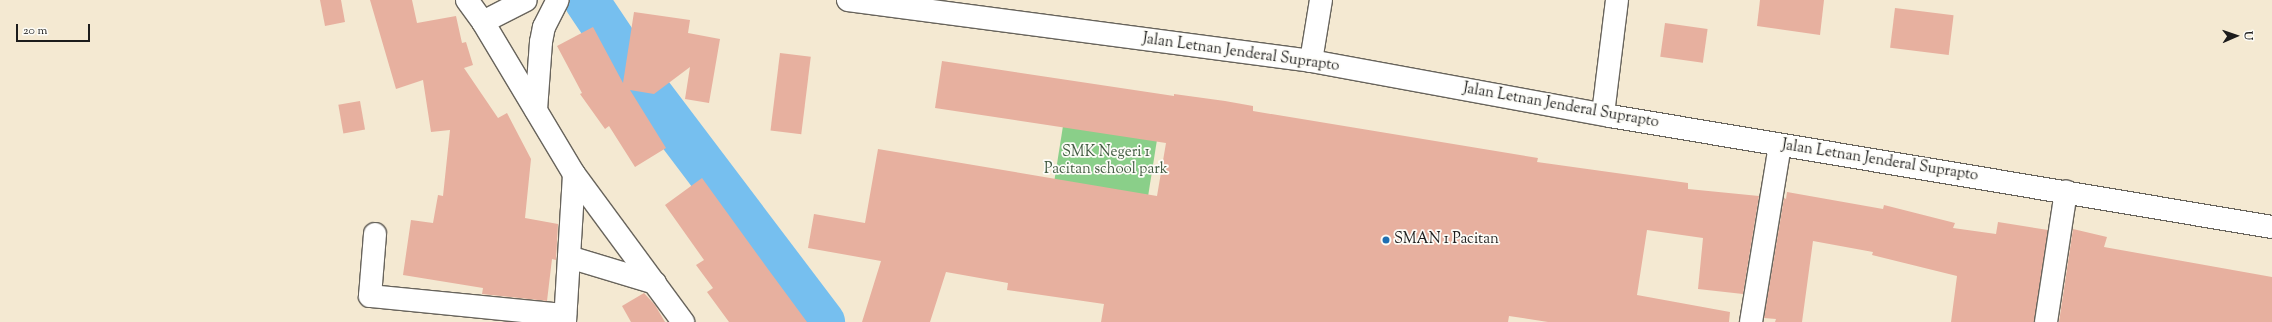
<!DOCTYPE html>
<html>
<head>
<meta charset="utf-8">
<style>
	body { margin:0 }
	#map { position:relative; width:2272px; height:322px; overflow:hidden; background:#f4e9d2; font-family:"Sorts Mill Goudy",serif }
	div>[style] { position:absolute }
	.green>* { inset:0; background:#8acf89; transform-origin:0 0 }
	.river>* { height:45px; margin:-22.5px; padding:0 22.5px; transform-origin:22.5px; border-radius:22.5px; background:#76bfef }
	.building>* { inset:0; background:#e7b09f; transform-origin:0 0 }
	.roads { filter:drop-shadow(1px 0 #68645c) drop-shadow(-1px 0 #68645c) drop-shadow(0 1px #68645c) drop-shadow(0 -1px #68645c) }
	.minor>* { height:22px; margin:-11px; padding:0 11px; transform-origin:11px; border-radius:11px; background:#fff }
	.major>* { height:22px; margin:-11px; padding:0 11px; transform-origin:11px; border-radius:11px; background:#fff }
	.highway>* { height:22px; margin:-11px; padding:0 11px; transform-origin:11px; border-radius:11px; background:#fff }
	.dots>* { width:11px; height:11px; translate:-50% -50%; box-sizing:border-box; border:2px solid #fdfcf7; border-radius:50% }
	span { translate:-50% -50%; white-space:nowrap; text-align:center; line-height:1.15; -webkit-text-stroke:3.5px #fdfcf7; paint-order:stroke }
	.street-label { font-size:15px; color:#1c1c1c }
	.park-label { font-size:15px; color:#425b42 }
	.poi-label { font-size:15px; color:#1c1c1c }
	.left { translate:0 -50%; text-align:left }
	.north { position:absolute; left:2216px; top:16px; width:40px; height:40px; -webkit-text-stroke:3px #fdfcf7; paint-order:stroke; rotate:88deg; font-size:11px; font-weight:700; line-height:16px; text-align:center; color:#1c1c1c }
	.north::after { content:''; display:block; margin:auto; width:14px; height:18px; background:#1c1c1c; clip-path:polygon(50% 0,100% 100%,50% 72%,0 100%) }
	.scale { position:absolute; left:16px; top:24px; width:74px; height:18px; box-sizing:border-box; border:2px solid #1c1c1c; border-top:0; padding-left:5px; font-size:12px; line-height:14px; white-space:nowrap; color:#1c1c1c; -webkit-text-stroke:3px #fdfcf7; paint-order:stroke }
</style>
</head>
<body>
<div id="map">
	<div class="green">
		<div style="left:1063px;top:126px;width:95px;height:55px;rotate:9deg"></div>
	</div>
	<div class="river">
		<div style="left:586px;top:0;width:102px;rotate:56.2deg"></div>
		<div style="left:643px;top:85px;width:297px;rotate:52.9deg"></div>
	</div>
	<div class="building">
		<div style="clip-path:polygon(320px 0,341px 0,345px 22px,325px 26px)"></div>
		<div style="clip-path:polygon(370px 0,412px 0,417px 23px,456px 16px,462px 43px,466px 42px,473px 65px,464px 68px,498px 118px,507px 113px,531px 159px,525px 218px,558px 224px,556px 260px,552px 259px,547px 301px,482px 294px,483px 288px,403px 275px,411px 220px,433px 223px,438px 195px,443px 196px,450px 130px,431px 132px,423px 80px,396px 89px)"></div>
		<div style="clip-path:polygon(1760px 0,1824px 0,1820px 35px,1757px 26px)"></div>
		<div style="left:1895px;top:8px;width:59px;height:40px;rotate:7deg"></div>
		<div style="clip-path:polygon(634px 12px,690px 20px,688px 33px,720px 39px,709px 103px,685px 99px,690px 67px,654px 94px,630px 90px,666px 148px,635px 167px,609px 126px,605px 129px,580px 94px,582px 93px,557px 46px,593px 27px,623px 83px)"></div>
		<div style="left:1665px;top:23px;width:43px;height:34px;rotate:8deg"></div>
		<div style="left:780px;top:53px;width:31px;height:78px;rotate:7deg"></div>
		<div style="clip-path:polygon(942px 61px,1174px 96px,1174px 94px,1225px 101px,1253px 106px,1253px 111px,1538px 158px,1537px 162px,1688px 183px,1688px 189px,1759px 196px,1743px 294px,1698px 289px,1703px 238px,1647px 230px,1637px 295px,1730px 312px,1729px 322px,1548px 322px,1509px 316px,1508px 322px,1101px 322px,1104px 304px,1007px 290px,1008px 283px,946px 272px,930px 322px,862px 322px,881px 261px,808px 248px,814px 214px,865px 223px,878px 149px,1157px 196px,1166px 143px,935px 108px)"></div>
		<div style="left:360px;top:101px;width:29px;height:22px;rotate:80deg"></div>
		<div style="clip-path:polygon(702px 178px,765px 265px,807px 322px,729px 322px,707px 292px,713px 288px,696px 265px,704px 260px,665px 205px)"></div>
		<div style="clip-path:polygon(1787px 192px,1883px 209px,1884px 205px,1955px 223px,1953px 228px,1996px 234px,1998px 222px,2048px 230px,2034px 322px,1951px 322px,1957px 276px,1872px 255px,1873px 252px,1813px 241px,1802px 322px,1775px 322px,1776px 319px,1764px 318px,1784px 198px,1786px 199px)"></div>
		<div style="clip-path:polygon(2073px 229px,2107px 237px,2104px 247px,2272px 277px,2272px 322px,2059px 322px)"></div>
		<div style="clip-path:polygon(644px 293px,655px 305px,665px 322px,631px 322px,622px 306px)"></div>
	</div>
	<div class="roads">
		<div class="minor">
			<div style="left:1311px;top:61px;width:62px;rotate:-80.7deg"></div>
			<div style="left:1603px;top:114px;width:115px;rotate:-83deg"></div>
			<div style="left:375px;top:234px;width:62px;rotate:94.6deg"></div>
			<div style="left:370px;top:296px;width:196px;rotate:5.6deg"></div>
			<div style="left:569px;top:257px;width:90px;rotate:16.8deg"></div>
			<div style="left:565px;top:322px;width:148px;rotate:-86.5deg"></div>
			<div style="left:1751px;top:322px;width:179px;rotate:-80.7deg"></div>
			<div style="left:2046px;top:322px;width:132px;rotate:-81.3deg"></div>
		</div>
		<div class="major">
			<div style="left:848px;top:0;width:467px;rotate:7.5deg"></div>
			<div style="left:1311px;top:61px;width:304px;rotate:10.4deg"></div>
			<div style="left:1610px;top:116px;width:671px;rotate:9.52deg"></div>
			<div style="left:483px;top:22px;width:48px;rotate:-27.1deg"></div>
		</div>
		<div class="highway">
			<div style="left:467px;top:0;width:27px;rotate:54deg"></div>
			<div style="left:483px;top:22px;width:177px;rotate:59.1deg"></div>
			<div style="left:574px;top:174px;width:184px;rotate:53.6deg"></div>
			<div style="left:536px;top:110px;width:68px;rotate:-85.8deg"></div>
			<div style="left:541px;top:42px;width:15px;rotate:-79deg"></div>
			<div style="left:544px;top:27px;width:30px;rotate:-63deg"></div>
		</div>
	</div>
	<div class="dots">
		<div style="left:1386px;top:240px;background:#1f6fb2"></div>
	</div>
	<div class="street-label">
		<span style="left:1241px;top:53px;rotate:8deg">Jalan Letnan Jenderal Suprapto</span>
		<span style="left:1561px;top:106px;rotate:10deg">Jalan Letnan Jenderal Suprapto</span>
		<span style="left:1880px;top:161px;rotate:9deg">Jalan Letnan Jenderal Suprapto</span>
	</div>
	<div class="park-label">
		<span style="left:1106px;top:161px">SMK Negeri 1<br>Pacitan school park</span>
	</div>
	<div class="poi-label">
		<span class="left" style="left:1394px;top:240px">SMAN 1 Pacitan</span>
	</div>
	<div class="north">U</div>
	<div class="scale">20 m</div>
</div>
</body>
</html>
